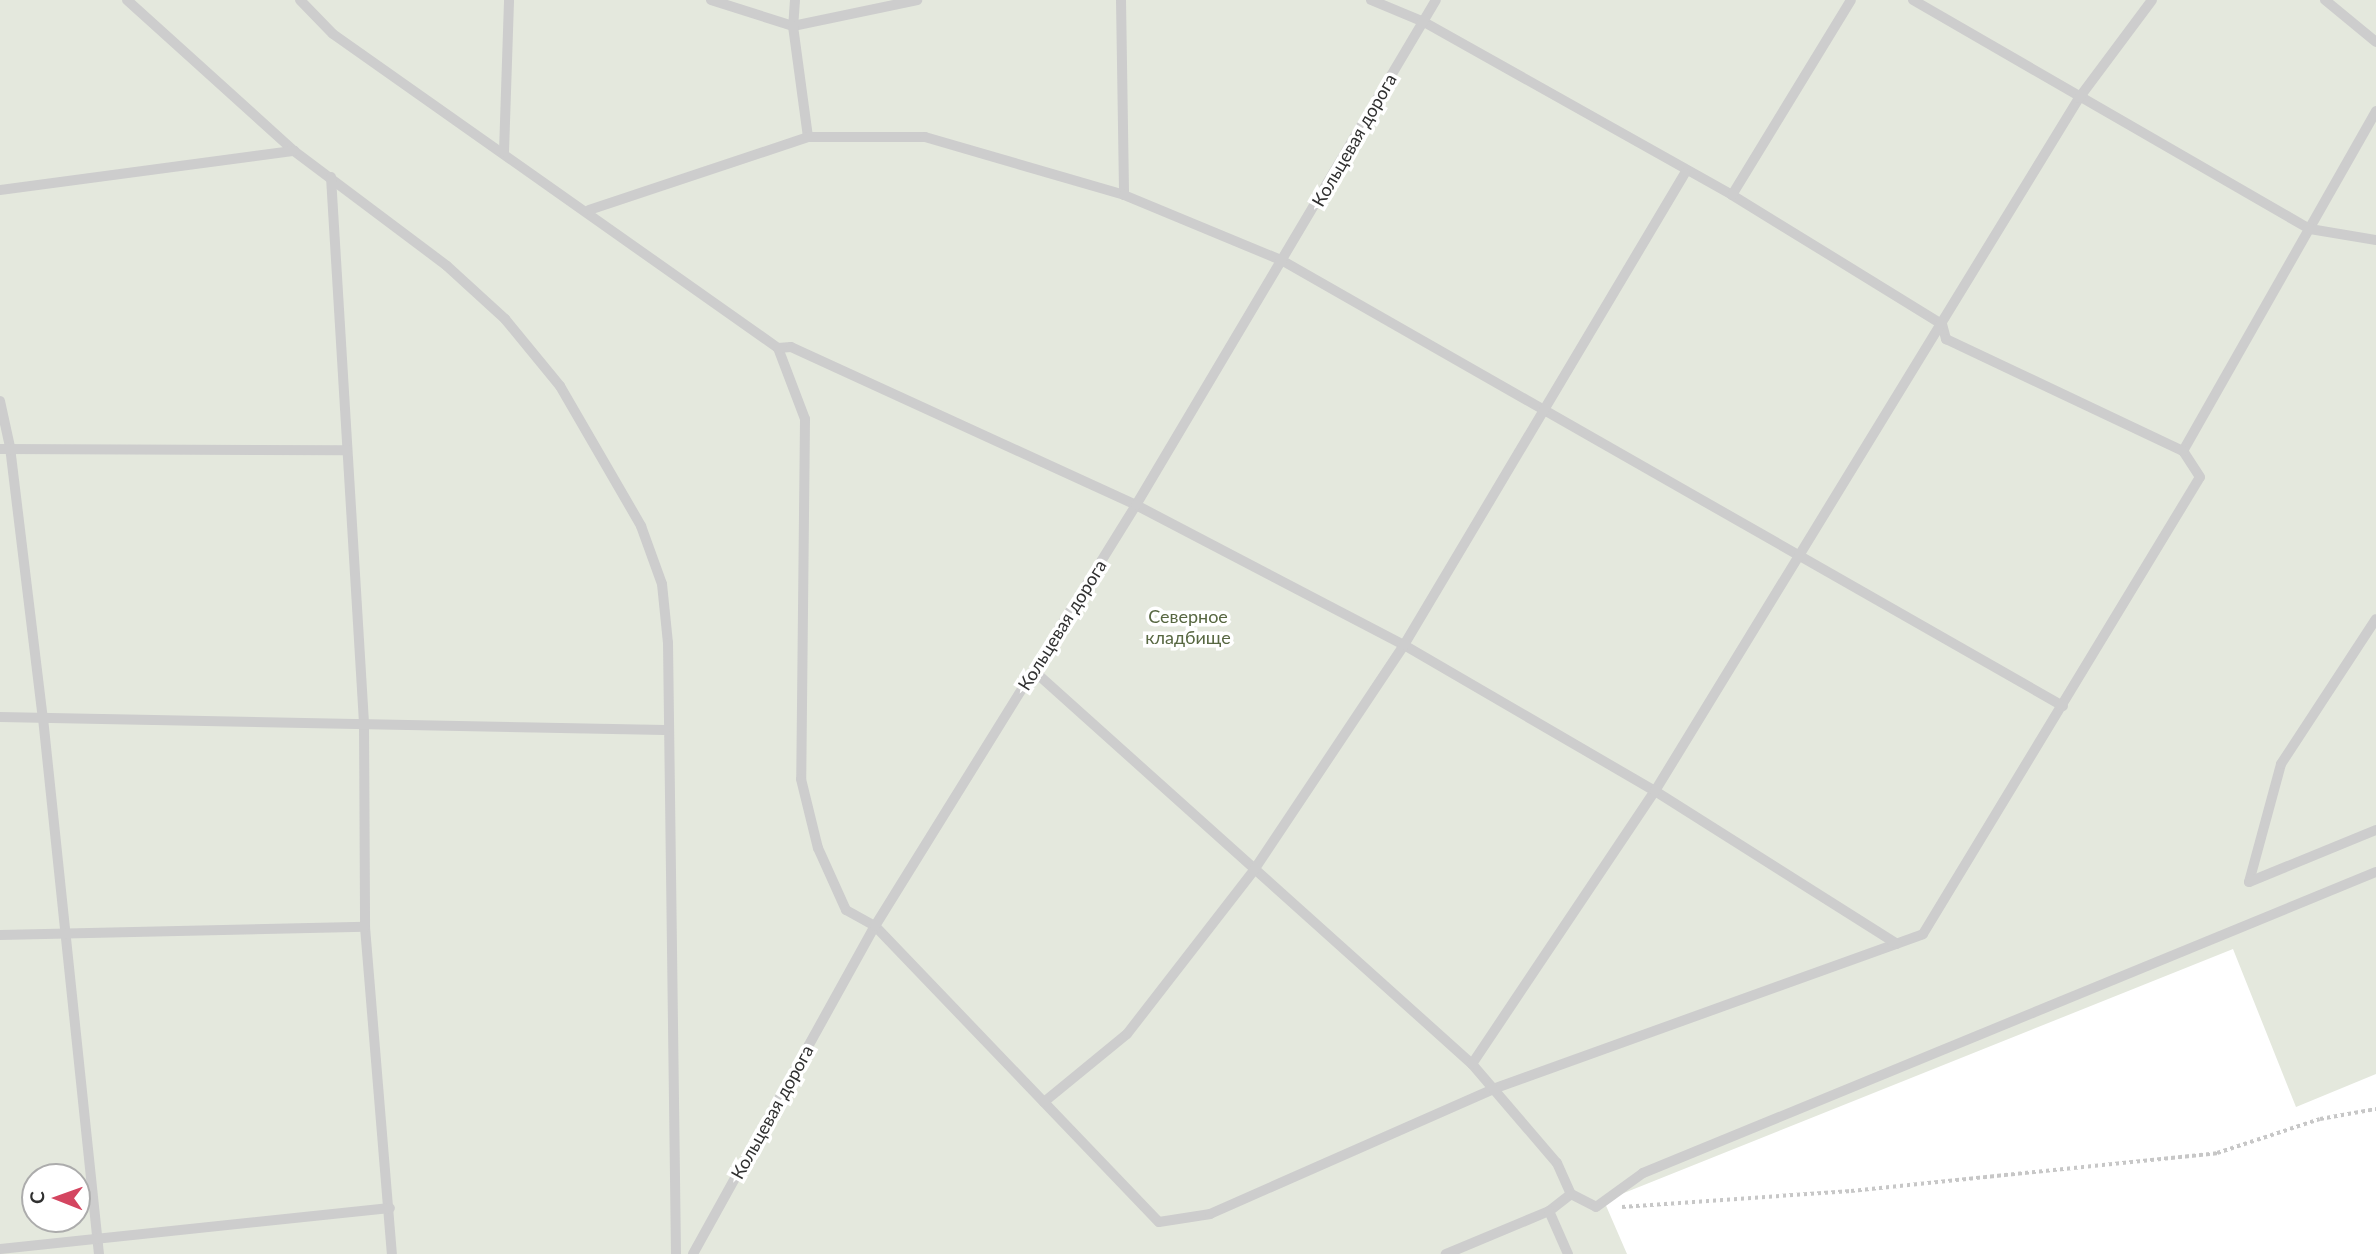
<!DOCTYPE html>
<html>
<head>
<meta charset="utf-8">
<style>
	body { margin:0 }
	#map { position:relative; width:2376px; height:1254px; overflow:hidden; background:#fff; font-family:Lato,sans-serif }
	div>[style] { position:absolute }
	.green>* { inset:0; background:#e4e8dd }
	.path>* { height:3.5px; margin-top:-1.75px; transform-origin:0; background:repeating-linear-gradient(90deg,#c7c7c7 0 3.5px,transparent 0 7px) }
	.service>* { height:10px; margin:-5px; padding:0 5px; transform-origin:5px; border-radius:5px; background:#cdcdcd }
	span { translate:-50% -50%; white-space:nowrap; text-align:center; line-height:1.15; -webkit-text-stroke:7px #fff; paint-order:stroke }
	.street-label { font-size:18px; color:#303030 }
	.park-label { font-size:18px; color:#576741 }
	.north { position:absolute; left:21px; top:1163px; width:70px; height:70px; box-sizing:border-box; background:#fff; border:2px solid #acacac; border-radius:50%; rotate:271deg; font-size:19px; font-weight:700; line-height:28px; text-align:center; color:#303030 }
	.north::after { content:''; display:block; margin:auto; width:24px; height:32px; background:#d44560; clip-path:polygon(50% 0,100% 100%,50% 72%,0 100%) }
</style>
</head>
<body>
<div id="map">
	<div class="green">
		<div style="clip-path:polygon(evenodd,0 0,2376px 0,2376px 1074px,2296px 1107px,2233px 949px,1604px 1201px,1627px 1254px,0 1254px,0 0,35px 1177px,77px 1177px,77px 1219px,35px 1219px,35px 1177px)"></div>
	</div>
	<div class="path">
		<div style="left:1622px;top:1207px;width:230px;rotate:-4deg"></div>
		<div style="left:1851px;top:1191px;width:368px;rotate:-5.9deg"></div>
		<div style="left:2217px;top:1153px;width:108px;rotate:-18.3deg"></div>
		<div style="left:2320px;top:1119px;width:57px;rotate:-10.1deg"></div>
	</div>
	<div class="service">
		<div style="left:127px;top:0;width:225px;rotate:42.1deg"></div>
		<div style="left:294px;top:151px;width:191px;rotate:36.9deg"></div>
		<div style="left:447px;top:266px;width:79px;rotate:42.4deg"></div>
		<div style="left:505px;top:319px;width:87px;rotate:50.6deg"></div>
		<div style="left:560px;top:386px;width:162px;rotate:59.9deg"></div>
		<div style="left:641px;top:526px;width:62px;rotate:70.1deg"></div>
		<div style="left:662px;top:584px;width:59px;rotate:84.2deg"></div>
		<div style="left:668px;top:643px;width:611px;rotate:89.25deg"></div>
		<div style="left:300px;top:0;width:47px;rotate:45.9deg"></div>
		<div style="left:333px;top:34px;width:545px;rotate:35.21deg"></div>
		<div style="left:778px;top:348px;width:76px;rotate:69.2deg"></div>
		<div style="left:805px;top:419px;width:360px;rotate:90.6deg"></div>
		<div style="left:801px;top:779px;width:71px;rotate:76.2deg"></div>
		<div style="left:818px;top:848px;width:68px;rotate:65.7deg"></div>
		<div style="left:846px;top:910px;width:33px;rotate:29deg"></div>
		<div style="left:875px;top:926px;width:410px;rotate:46.2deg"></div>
		<div style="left:1159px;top:1222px;width:52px;rotate:-8.9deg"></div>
		<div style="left:1210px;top:1214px;width:309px;rotate:-23.8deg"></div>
		<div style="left:1493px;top:1089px;width:457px;rotate:-19.8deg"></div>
		<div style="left:1923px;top:934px;width:534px;rotate:-58.78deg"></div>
		<div style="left:2200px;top:477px;width:31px;rotate:-123deg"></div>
		<div style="left:2183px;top:451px;width:391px;rotate:-60.4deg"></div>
		<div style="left:711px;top:0;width:86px;rotate:17.6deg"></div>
		<div style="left:793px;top:26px;width:127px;rotate:-11.8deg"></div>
		<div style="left:795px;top:0;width:26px;rotate:94deg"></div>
		<div style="left:793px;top:26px;width:112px;rotate:82.3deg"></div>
		<div style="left:1121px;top:0;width:195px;rotate:89.1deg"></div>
		<div style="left:1371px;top:0;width:57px;rotate:22.5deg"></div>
		<div style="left:1424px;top:22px;width:353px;rotate:29.3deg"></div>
		<div style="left:1732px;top:195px;width:246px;rotate:31.6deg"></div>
		<div style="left:1942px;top:324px;width:16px;rotate:75deg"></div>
		<div style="left:1946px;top:339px;width:262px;rotate:25.3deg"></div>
		<div style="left:1913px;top:0;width:458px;rotate:30deg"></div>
		<div style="left:2310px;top:229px;width:67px;rotate:9.5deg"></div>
		<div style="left:2325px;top:0;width:66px;rotate:39.5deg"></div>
		<div style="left:504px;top:152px;width:152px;rotate:-88.1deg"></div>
		<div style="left:331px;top:177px;width:547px;rotate:86.54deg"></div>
		<div style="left:364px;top:723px;width:204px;rotate:89.7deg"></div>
		<div style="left:365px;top:927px;width:328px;rotate:85.3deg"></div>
		<div style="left:0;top:190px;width:297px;rotate:-7.6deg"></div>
		<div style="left:1732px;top:195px;width:228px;rotate:-58.6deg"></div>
		<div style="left:589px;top:210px;width:231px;rotate:-18.4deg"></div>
		<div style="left:808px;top:137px;width:117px"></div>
		<div style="left:925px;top:137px;width:207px;rotate:16.2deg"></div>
		<div style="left:1124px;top:195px;width:172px;rotate:22.5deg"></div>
		<div style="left:1283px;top:261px;width:898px;rotate:29.71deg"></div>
		<div style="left:778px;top:348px;width:13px;rotate:-4deg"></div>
		<div style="left:791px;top:347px;width:379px;rotate:24.6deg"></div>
		<div style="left:1136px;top:505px;width:302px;rotate:27.6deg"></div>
		<div style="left:1404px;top:645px;width:290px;rotate:30.2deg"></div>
		<div style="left:1655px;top:791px;width:286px;rotate:32.3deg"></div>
		<div style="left:0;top:401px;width:47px;rotate:77.7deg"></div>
		<div style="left:10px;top:447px;width:273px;rotate:83.1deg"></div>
		<div style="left:43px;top:718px;width:539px;rotate:84.04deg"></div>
		<div style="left:0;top:449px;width:347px;rotate:0.2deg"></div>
		<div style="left:1034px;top:671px;width:588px;rotate:41.9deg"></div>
		<div style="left:1472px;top:1064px;width:130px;rotate:49.4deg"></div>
		<div style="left:1557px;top:1163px;width:34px;rotate:66deg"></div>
		<div style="left:1571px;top:1194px;width:28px;rotate:142deg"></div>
		<div style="left:1549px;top:1211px;width:112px;rotate:157.3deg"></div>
		<div style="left:0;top:717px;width:665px;rotate:1.12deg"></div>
		<div style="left:2249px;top:882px;width:122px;rotate:-74.8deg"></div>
		<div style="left:2281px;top:764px;width:173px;rotate:-56.8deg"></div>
		<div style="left:2249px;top:882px;width:137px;rotate:-22.3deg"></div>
		<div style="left:0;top:935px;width:365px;rotate:-1.3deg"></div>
		<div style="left:1472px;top:1064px;width:329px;rotate:-56.2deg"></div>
		<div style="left:1655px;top:791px;width:812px;rotate:-58.54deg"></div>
		<div style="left:2079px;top:98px;width:122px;rotate:-53.3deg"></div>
		<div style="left:1044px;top:1102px;width:107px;rotate:-39.3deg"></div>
		<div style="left:1127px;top:1034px;width:207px;rotate:-52.2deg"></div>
		<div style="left:1254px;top:870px;width:270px;rotate:-56.3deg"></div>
		<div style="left:1404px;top:645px;width:549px;rotate:-59.23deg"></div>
		<div style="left:1571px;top:1194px;width:28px;rotate:27deg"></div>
		<div style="left:1596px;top:1207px;width:58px;rotate:-35.9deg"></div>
		<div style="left:1643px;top:1173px;width:792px;rotate:-22.33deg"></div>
		<div style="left:1549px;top:1211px;width:47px;rotate:66.2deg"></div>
		<div style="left:0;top:1249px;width:392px;rotate:-6deg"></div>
		<div style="left:693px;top:1254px;width:375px;rotate:-61deg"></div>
		<div style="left:875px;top:926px;width:495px;rotate:-58.2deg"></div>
		<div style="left:1136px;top:505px;width:587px;rotate:-59.29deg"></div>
	</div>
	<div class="street-label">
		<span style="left:1354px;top:140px;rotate:-60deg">Кольцевая дорога</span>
		<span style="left:1062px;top:625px;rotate:-58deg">Кольцевая дорога</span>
		<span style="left:772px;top:1112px;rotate:-61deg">Кольцевая дорога</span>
	</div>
	<div class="park-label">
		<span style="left:1188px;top:627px">Северное<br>кладбище</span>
	</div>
	<div class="north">С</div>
</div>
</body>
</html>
